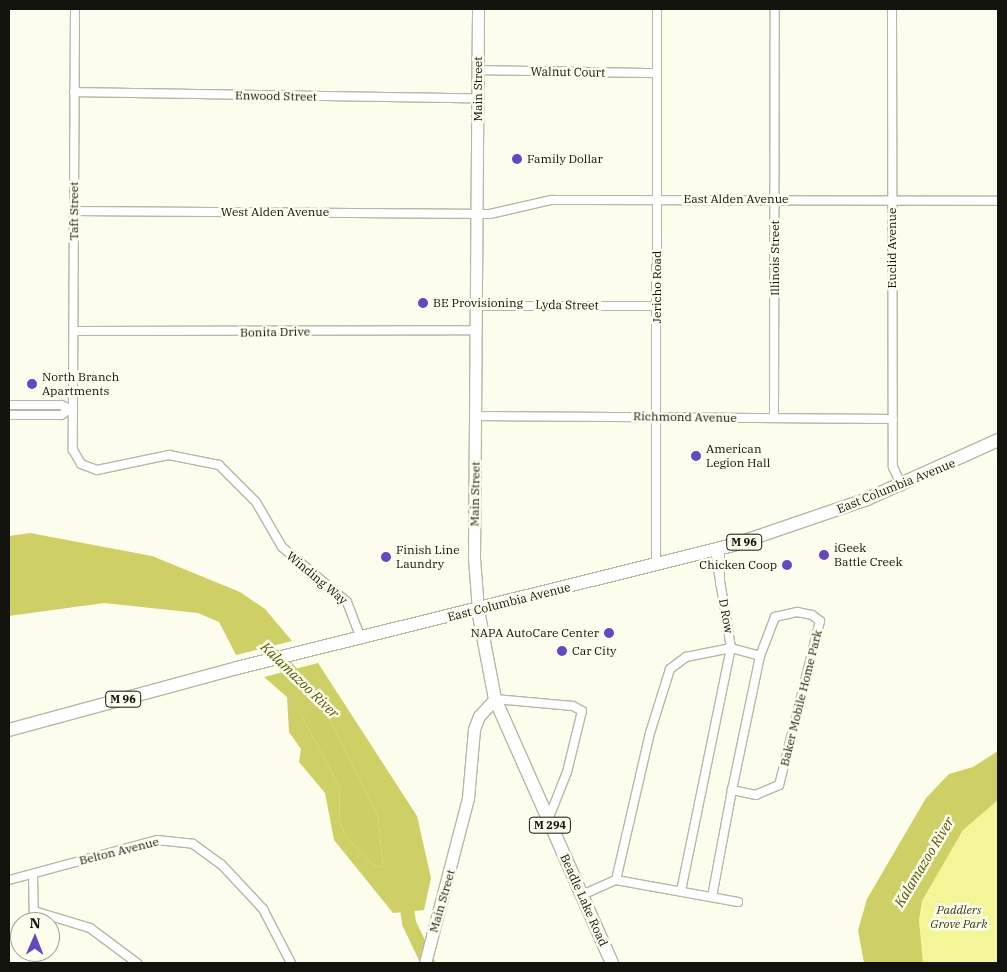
<!DOCTYPE html>
<html>
<head>
<meta charset="utf-8">
<style>
	body { margin:0 }
	#map { position:relative; width:1007px; height:972px; overflow:hidden; background:#fcfdec; font-family:"IBM Plex Serif",serif }
	div>[style] { position:absolute }
	.green>* { inset:0; background:#f3f596 }
	.forest>* { inset:0; background:#cdce63 }
	.water>* { inset:0; background:#ced065 }
	.river>* { height:14px; margin:-7px; padding:0 7px; transform-origin:7px; border-radius:7px; background:#ced065 }
	.roads { filter:drop-shadow(1px 0 #b6b7a7) drop-shadow(-1px 0 #b6b7a7) drop-shadow(0 1px #b6b7a7) drop-shadow(0 -1px #b6b7a7) }
	.street>* { height:8px; margin:-4px; padding:0 4px; transform-origin:4px; border-radius:4px; background:#fff }
	.secondary>* { height:11px; margin:-5.5px; padding:0 5.5px; transform-origin:5.5px; border-radius:5.5px; background:#fff }
	.primary>* { height:12px; margin:-6px; padding:0 6px; transform-origin:6px; border-radius:6px; background:#fff }
	.dots>* { width:14px; height:14px; translate:-50% -50%; box-sizing:border-box; border:2px solid #fcfdec; border-radius:50% }
	span { translate:-50% -50%; white-space:nowrap; text-align:center; line-height:1.15; -webkit-text-stroke:5px #fcfdec; paint-order:stroke }
	.shield-label span { padding:1px 4px; background:#fcfdec; border:1px solid; border-radius:4px; -webkit-text-stroke-width:0 }
	.shield-label { font-size:11px; color:#13130e; font-weight:700 }
	.street-label { font-size:12px; color:#13130e }
	.poi-label { font-size:12px; color:#13130e }
	.left { translate:0 -50%; text-align:left }
	.right { translate:-100% -50%; text-align:right }
	.park-label { font-size:12px; color:#3b3b0e; font-style:italic }
	.water-label { font-size:14px; color:#565600; font-style:italic }
	.frame { position:absolute; inset:0; border:10px solid #13130e; pointer-events:none }
	.north { position:absolute; left:10px; top:912px; width:50px; height:50px; box-sizing:border-box; background:#fcfdec; border:1px solid #9f9f93; border-radius:50%; rotate:1deg; font-size:14px; font-weight:700; line-height:20px; text-align:center; color:#13130e }
	.north::after { content:''; display:block; margin:auto; width:18px; height:22px; background:#6547c0; clip-path:polygon(50% 0,100% 100%,50% 72%,0 100%) }
</style>
</head>
<body>
<div id="map">
	<div class="green">
		<div style="clip-path:polygon(998px 800px,998px 963px,923px 963px,919px 920px,922px 901px,963px 830px)"></div>
	</div>
	<div class="forest">
		<div style="clip-path:polygon(315px 703px,327px 714px,378px 817px,383px 868px,372px 864px,347px 838px,340px 824px,339px 786px,303px 718px)"></div>
	</div>
	<div class="water">
		<div style="clip-path:polygon(30px 533px,152px 556px,240px 592px,265px 609px,292px 641px,236px 655px,219px 622px,198px 613px,104px 603px,9px 616px,9px 536px)"></div>
		<div style="clip-path:polygon(evenodd,318px 663px,417px 816px,431px 878px,424px 910px,393px 913px,334px 840px,325px 793px,299px 762px,301px 749px,289px 732px,287px 697px,264px 677px,318px 663px,315px 704px,327px 714px,378px 817px,383px 868px,372px 864px,347px 838px,340px 824px,339px 786px,303px 718px,315px 704px)"></div>
		<div style="clip-path:polygon(998px 751px,998px 800px,963px 830px,922px 901px,919px 920px,923px 963px,864px 963px,858px 930px,867px 899px,926px 798px,949px 774px,973px 767px)"></div>
	</div>
	<div class="river">
		<div style="left:253px;top:634px;width:68px;rotate:45deg"></div>
		<div style="left:405px;top:894px;width:29px;rotate:82deg"></div>
		<div style="left:409px;top:923px;width:44px;rotate:64.6deg"></div>
	</div>
	<div class="roads">
		<div class="street">
			<div style="left:75px;top:9px;width:441px;rotate:90.3deg"></div>
			<div style="left:73px;top:450px;width:16px;rotate:60deg"></div>
			<div style="left:81px;top:464px;width:17px;rotate:21deg"></div>
			<div style="left:97px;top:470px;width:74px;rotate:-11.8deg"></div>
			<div style="left:169px;top:455px;width:51px;rotate:11.3deg"></div>
			<div style="left:219px;top:465px;width:52px;rotate:45deg"></div>
			<div style="left:256px;top:502px;width:52px;rotate:60deg"></div>
			<div style="left:282px;top:547px;width:85px;rotate:40.2deg"></div>
			<div style="left:347px;top:602px;width:40px;rotate:69deg"></div>
			<div style="left:892px;top:9px;width:458px;rotate:89.9deg"></div>
			<div style="left:893px;top:467px;width:21px;rotate:65deg"></div>
			<div style="left:478px;top:70px;width:179px;rotate:1deg"></div>
			<div style="left:74px;top:92px;width:404px;rotate:0.9deg"></div>
			<div style="left:74px;top:211px;width:416px;rotate:0.4deg"></div>
			<div style="left:490px;top:214px;width:63px;rotate:-12.9deg"></div>
			<div style="left:551px;top:200px;width:447px;rotate:0.1deg"></div>
			<div style="left:477px;top:306px;width:180px"></div>
			<div style="left:74px;top:331px;width:403px;rotate:-0.1deg"></div>
			<div style="left:9px;top:405px;width:52px"></div>
			<div style="left:61px;top:405px;width:13px;rotate:23deg"></div>
			<div style="left:9px;top:415px;width:52px"></div>
			<div style="left:61px;top:415px;width:9px;rotate:-32deg"></div>
			<div style="left:476px;top:416px;width:417px;rotate:0.4deg"></div>
			<div style="left:774px;top:418px;width:409px;rotate:-89.9deg"></div>
			<div style="left:720px;top:549px;width:35px;rotate:90deg"></div>
			<div style="left:656px;top:565px;width:556px;rotate:-89.9deg"></div>
			<div style="left:495px;top:699px;width:78px;rotate:5.1deg"></div>
			<div style="left:573px;top:706px;width:10px;rotate:29deg"></div>
			<div style="left:582px;top:711px;width:63px;rotate:103.8deg"></div>
			<div style="left:567px;top:772px;width:52px;rotate:111.6deg"></div>
			<div style="left:33px;top:874px;width:48px;rotate:88.8deg"></div>
			<div style="left:9px;top:880px;width:153px;rotate:-15.1deg"></div>
			<div style="left:157px;top:840px;width:36px;rotate:6deg"></div>
			<div style="left:193px;top:844px;width:34px;rotate:36deg"></div>
			<div style="left:221px;top:864px;width:62px;rotate:47deg"></div>
			<div style="left:263px;top:909px;width:61px;rotate:62.6deg"></div>
			<div style="left:616px;top:880px;width:151px;rotate:-77deg"></div>
			<div style="left:650px;top:733px;width:67px;rotate:-72.6deg"></div>
			<div style="left:670px;top:669px;width:20px;rotate:-37deg"></div>
			<div style="left:686px;top:657px;width:46px;rotate:-11.3deg"></div>
			<div style="left:731px;top:648px;width:30px;rotate:15deg"></div>
			<div style="left:681px;top:891px;width:248px;rotate:-78.4deg"></div>
			<div style="left:731px;top:648px;width:99px;rotate:-99.3deg"></div>
			<div style="left:582px;top:895px;width:37px;rotate:-24deg"></div>
			<div style="left:616px;top:880px;width:124px;rotate:10.2deg"></div>
			<div style="left:712px;top:897px;width:109px;rotate:-79.4deg"></div>
			<div style="left:732px;top:790px;width:137px;rotate:-78.2deg"></div>
			<div style="left:760px;top:656px;width:42px;rotate:-69deg"></div>
			<div style="left:775px;top:617px;width:23px;rotate:-13deg"></div>
			<div style="left:797px;top:612px;width:15px;rotate:11deg"></div>
			<div style="left:812px;top:615px;width:10px;rotate:37deg"></div>
			<div style="left:820px;top:621px;width:169px;rotate:104deg"></div>
			<div style="left:779px;top:785px;width:25px;rotate:157deg"></div>
			<div style="left:756px;top:795px;width:25px;rotate:-168deg"></div>
			<div style="left:34px;top:911px;width:59px;rotate:16.9deg"></div>
			<div style="left:90px;top:928px;width:59px;rotate:36.7deg"></div>
			<div style="left:34px;top:963px;width:11px;rotate:-90deg"></div>
		</div>
		<div class="secondary">
			<div style="left:478px;top:610px;width:52px;rotate:-94.4deg"></div>
			<div style="left:474px;top:558px;width:549px;rotate:-89.58deg"></div>
			<div style="left:425px;top:963px;width:171px;rotate:-75.4deg"></div>
			<div style="left:468px;top:798px;width:69px;rotate:-85deg"></div>
			<div style="left:474px;top:729px;width:14px;rotate:-69deg"></div>
			<div style="left:479px;top:716px;width:23px;rotate:-47deg"></div>
		</div>
		<div class="primary">
			<div style="left:478px;top:610px;width:91px;rotate:79.2deg"></div>
			<div style="left:495px;top:699px;width:289px;rotate:66.1deg"></div>
			<div style="left:9px;top:730px;width:236px;rotate:-15.2deg"></div>
			<div style="left:237px;top:668px;width:511px;rotate:-13.93deg"></div>
			<div style="left:733px;top:545px;width:142px;rotate:-18.9deg"></div>
			<div style="left:867px;top:499px;width:144px;rotate:-24.2deg"></div>
		</div>
	</div>
	<div class="dots">
		<div style="left:517px;top:159px;background:#6547c0"></div>
		<div style="left:423px;top:303px;background:#6547c0"></div>
		<div style="left:32px;top:384px;background:#6547c0"></div>
		<div style="left:696px;top:456px;background:#6547c0"></div>
		<div style="left:824px;top:555px;background:#6547c0"></div>
		<div style="left:386px;top:557px;background:#6547c0"></div>
		<div style="left:787px;top:565px;background:#6547c0"></div>
		<div style="left:609px;top:633px;background:#6547c0"></div>
		<div style="left:562px;top:651px;background:#6547c0"></div>
	</div>
	<div class="shield-label">
		<span style="left:744px;top:542px">M 96</span>
		<span style="left:123px;top:699px">M 96</span>
		<span style="left:550px;top:825px">M 294</span>
	</div>
	<div class="street-label">
		<span style="left:568px;top:72px;rotate:1deg">Walnut Court</span>
		<span style="left:478px;top:89px;rotate:-90deg">Main Street</span>
		<span style="left:276px;top:96px;rotate:1deg">Enwood Street</span>
		<span style="left:736px;top:199px">East Alden Avenue</span>
		<span style="left:74px;top:211px;rotate:-90deg">Taft Street</span>
		<span style="left:275px;top:212px">West Alden Avenue</span>
		<span style="left:892px;top:248px;rotate:-90deg">Euclid Avenue</span>
		<span style="left:775px;top:258px;rotate:-90deg">Illinois Street</span>
		<span style="left:657px;top:287px;rotate:-90deg">Jericho Road</span>
		<span style="left:567px;top:305px;rotate:1deg">Lyda Street</span>
		<span style="left:275px;top:332px;rotate:-1deg">Bonita Drive</span>
		<span style="left:685px;top:417px;rotate:1deg">Richmond Avenue</span>
		<span style="left:896px;top:486px;rotate:-22deg">East Columbia Avenue</span>
		<span style="left:475px;top:494px;rotate:-89deg">Main Street</span>
		<span style="left:317px;top:578px;rotate:40deg">Winding Way</span>
		<span style="left:509px;top:602px;rotate:-14deg">East Columbia Avenue</span>
		<span style="left:726px;top:616px;rotate:80deg">D Row</span>
		<span style="left:801px;top:698px;rotate:-76deg">Baker Mobile Home Park</span>
		<span style="left:119px;top:851px;rotate:-14deg">Belton Avenue</span>
		<span style="left:584px;top:900px;rotate:66deg">Beadle Lake Road</span>
		<span style="left:442px;top:901px;rotate:-74deg">Main Street</span>
	</div>
	<div class="poi-label">
		<span class="left" style="left:527px;top:159px">Family Dollar</span>
		<span class="left" style="left:433px;top:303px">BE Provisioning</span>
		<span class="left" style="left:42px;top:384px">North Branch<br>Apartments</span>
		<span class="left" style="left:706px;top:456px">American<br>Legion Hall</span>
		<span class="left" style="left:834px;top:555px">iGeek<br>Battle Creek</span>
		<span class="left" style="left:396px;top:557px">Finish Line<br>Laundry</span>
		<span class="right" style="left:777px;top:565px">Chicken Coop</span>
		<span class="right" style="left:599px;top:633px">NAPA AutoCare Center</span>
		<span class="left" style="left:572px;top:651px">Car City</span>
	</div>
	<div class="park-label">
		<span style="left:959px;top:917px">Paddlers<br>Grove Park</span>
	</div>
	<div class="water-label">
		<span style="left:300px;top:680px;rotate:44deg">Kalamazoo River</span>
		<span style="left:924px;top:862px;rotate:-59deg">Kalamazoo River</span>
	</div>
	<div class="frame"></div>
	<div class="north">N</div>
</div>
</body>
</html>
